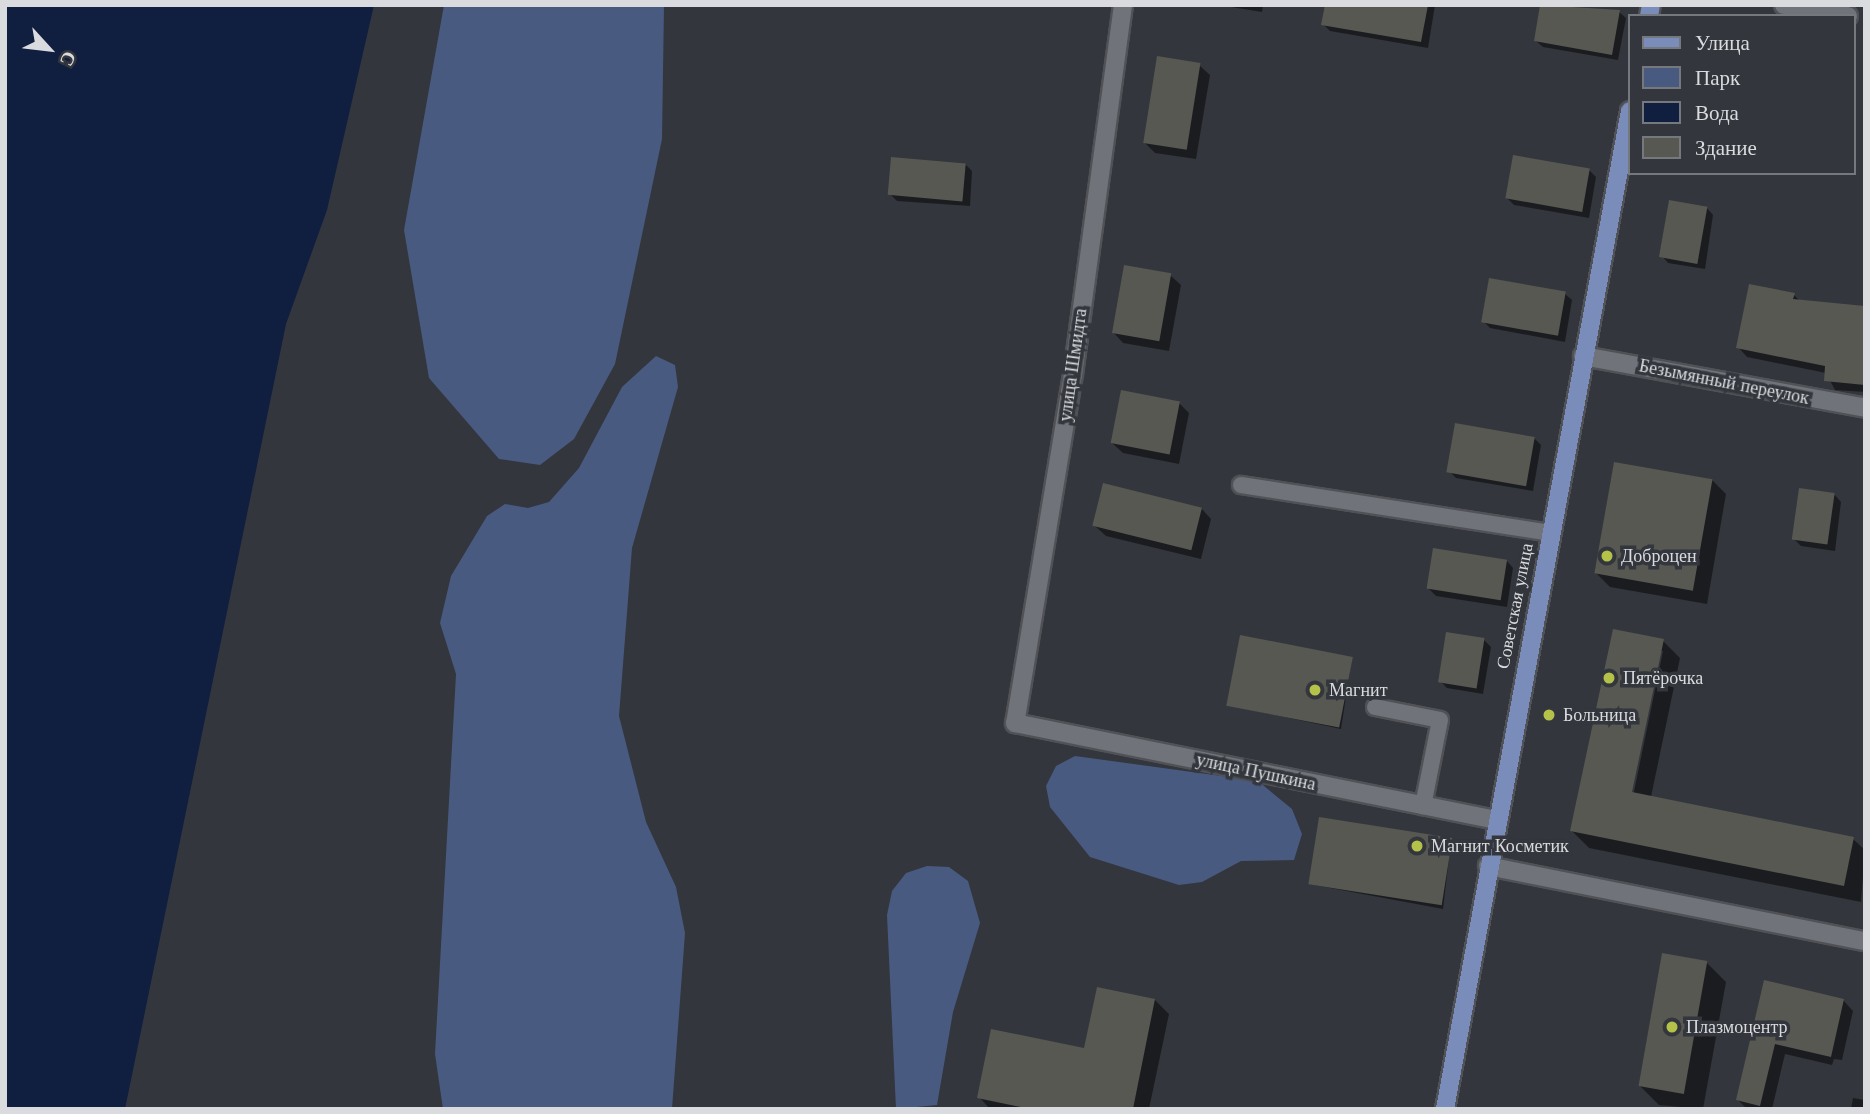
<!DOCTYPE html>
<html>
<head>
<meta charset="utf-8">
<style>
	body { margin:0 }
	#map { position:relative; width:1870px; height:1114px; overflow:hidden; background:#33363c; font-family:"Libre Baskerville",serif }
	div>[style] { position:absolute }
	.green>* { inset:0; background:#495a80 }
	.water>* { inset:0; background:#101e40 }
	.shadow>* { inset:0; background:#0007 }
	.building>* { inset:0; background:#565851; transform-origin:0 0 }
	.roads { filter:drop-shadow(2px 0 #505257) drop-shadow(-2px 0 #505257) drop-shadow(0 2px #505257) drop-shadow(0 -2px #505257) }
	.lane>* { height:16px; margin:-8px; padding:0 8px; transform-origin:8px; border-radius:8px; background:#70737a }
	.street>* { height:18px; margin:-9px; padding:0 9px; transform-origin:9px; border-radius:9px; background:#70737a }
	.primary>* { height:18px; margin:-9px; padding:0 9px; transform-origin:9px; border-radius:9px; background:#7a8dba }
	.dots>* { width:19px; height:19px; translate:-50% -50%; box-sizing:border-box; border:4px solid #33363c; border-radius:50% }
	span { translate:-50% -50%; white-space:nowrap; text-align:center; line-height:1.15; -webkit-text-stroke:7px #33363c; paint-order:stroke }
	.street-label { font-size:18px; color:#d9dbde }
	.poi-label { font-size:18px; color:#d9dbde }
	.left { translate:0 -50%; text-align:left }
	.frame { position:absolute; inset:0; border:7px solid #d9dbde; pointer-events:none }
	.legend { position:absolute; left:1628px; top:14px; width:228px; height:161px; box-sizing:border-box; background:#33363c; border:2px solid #75787d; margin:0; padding:9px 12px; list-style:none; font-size:21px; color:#d9dbde }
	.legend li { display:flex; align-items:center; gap:14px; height:35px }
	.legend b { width:35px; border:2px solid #75787d }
	.north { position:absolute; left:14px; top:14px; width:70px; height:70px; -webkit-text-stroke:5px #33363c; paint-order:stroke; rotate:117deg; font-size:19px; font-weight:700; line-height:28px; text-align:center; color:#d9dbde }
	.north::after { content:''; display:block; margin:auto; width:24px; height:32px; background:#d9dbde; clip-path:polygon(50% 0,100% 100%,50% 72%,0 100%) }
</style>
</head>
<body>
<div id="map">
	<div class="green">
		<div style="clip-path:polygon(444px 5px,664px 5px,662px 139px,615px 364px,574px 439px,540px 465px,499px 459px,429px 378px,404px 230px)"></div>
		<div style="clip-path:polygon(656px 356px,675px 365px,678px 387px,632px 548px,619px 716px,646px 822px,676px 887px,685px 933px,672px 1109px,443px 1109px,435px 1054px,456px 674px,440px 623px,451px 576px,487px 516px,505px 504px,528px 508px,549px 502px,579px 468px,622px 387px)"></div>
		<div style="clip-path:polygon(1075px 756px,1258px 781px,1292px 809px,1302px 834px,1294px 860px,1241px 861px,1202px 882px,1179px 885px,1090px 857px,1050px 807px,1046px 786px,1056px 766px)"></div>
		<div style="clip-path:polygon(927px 866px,949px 867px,968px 881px,980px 923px,953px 1012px,937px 1105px,896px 1109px,887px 915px,892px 891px,906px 873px)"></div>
	</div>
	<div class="water">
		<div style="clip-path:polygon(5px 5px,374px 5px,327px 210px,286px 324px,125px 1109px,5px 1109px)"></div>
	</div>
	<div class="shadow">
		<div style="clip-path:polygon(1219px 5px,1263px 5px,1262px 12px)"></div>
		<div style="clip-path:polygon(1326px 5px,1435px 5px,1428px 48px,1330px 31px,1323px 24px)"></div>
		<div style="clip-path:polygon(1542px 5px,1619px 12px,1626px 18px,1618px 60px,1543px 47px,1536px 41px)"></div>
		<div style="clip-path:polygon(1199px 65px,1210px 75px,1196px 159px,1155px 153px,1144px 142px)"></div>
		<div style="clip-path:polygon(966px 165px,972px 171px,970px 206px,897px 201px,890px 194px)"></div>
		<div style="clip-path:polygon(1589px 170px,1596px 177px,1589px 218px,1514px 205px,1507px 198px)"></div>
		<div style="clip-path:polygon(1707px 208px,1713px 215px,1705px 269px,1668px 263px,1662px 256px)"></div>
		<div style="clip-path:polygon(1170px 275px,1181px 285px,1169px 351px,1123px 343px,1113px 332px)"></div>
		<div style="clip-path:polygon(1565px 294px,1572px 300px,1565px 342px,1490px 328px,1483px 321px)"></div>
		<div style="clip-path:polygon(1794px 295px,1800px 301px,1865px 308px,1865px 392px,1835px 390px,1826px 373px,1747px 357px,1738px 347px)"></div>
		<div style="clip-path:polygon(1179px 403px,1189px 413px,1179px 464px,1123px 453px,1112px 443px)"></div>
		<div style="clip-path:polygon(1534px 438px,1541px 445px,1533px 491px,1456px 478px,1449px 471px)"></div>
		<div style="clip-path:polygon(1712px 480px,1726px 494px,1707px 604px,1610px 587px,1596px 573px)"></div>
		<div style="clip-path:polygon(1835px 495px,1841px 502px,1835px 551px,1801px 546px,1794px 539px)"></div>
		<div style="clip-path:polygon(1201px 508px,1211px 519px,1201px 559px,1106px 536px,1095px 526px)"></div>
		<div style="clip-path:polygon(1507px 561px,1513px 568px,1507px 607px,1436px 596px,1429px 589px)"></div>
		<div style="clip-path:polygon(1484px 640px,1491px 647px,1483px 694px,1447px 688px,1440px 681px)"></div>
		<div style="clip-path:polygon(evenodd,1663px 641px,1680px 658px,1651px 797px,1853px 839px,1865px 850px,1861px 902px,1589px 848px,1572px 831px,1663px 641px,1660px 651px,1663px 651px,1632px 801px,1628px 800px,1660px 651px)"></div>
		<div style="clip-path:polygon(1352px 658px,1341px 729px,1228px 705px)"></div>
		<div style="clip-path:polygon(1451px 841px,1443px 909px,1309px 884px)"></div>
		<div style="clip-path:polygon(1706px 962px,1726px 982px,1703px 1109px,1659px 1105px,1639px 1085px)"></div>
		<div style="clip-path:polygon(1765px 982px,1843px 1000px,1853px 1011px,1842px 1060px,1834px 1059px,1832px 1065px,1785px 1054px,1772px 1109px,1747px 1109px,1738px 1100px)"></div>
		<div style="clip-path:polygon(1155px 1000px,1169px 1014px,1149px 1109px,990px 1109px,979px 1097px,1085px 1050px)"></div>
		<div style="clip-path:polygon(1853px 1098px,1865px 1100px,1865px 1109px,1851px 1109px)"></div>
	</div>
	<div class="building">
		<div style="clip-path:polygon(1325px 5px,1428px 5px,1421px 42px,1321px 25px)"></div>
		<div style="clip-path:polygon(1540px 5px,1620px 10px,1612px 55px,1534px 41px)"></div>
		<div style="left:1157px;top:56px;width:44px;height:88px;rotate:9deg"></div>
		<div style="left:1513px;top:155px;width:78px;height:44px;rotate:10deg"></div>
		<div style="left:891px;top:157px;width:75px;height:38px;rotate:5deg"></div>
		<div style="left:1669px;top:200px;width:39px;height:58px;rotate:10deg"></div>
		<div style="left:1124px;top:265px;width:48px;height:69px;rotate:10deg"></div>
		<div style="left:1489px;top:278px;width:78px;height:45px;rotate:10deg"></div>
		<div style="clip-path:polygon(1749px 284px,1795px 293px,1793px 299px,1865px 306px,1865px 385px,1824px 381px,1825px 366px,1736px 348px)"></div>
		<div style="left:1121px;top:390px;width:60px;height:54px;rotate:11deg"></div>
		<div style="left:1455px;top:423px;width:81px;height:50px;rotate:10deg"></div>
		<div style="left:1614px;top:462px;width:100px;height:113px;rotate:10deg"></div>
		<div style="left:1103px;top:483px;width:102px;height:44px;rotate:14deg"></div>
		<div style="left:1799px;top:488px;width:36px;height:52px;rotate:8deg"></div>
		<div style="left:1433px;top:548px;width:75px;height:41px;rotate:9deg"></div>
		<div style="clip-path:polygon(1613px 629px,1664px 639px,1632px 792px,1854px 837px,1844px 886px,1570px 831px)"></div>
		<div style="left:1446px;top:632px;width:39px;height:51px;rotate:9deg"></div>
		<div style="left:1240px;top:635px;width:115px;height:72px;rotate:11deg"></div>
		<div style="left:1319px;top:817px;width:135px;height:68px;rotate:9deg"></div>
		<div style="left:1662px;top:953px;width:46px;height:135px;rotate:10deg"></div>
		<div style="clip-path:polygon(1764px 980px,1844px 999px,1831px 1057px,1775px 1044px,1760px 1106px,1736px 1100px)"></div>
		<div style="clip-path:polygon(1097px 987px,1155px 999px,1133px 1109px,1030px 1109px,977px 1098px,991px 1029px,1084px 1048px)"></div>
	</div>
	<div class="roads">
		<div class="lane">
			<div style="left:1241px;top:485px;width:313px;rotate:8.8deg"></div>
			<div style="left:1375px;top:707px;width:66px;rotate:11.3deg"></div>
			<div style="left:1440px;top:720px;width:88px;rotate:101.2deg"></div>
		</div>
		<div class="street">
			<div style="left:1123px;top:5px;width:372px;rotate:97.7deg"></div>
			<div style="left:1073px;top:374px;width:354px;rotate:99.4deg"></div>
			<div style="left:1015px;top:723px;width:492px;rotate:11.4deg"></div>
			<div style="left:1784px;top:5px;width:65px;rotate:9.8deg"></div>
			<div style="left:1583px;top:356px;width:287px;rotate:10.4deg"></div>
			<div style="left:1488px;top:866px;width:384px;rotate:11.3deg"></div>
		</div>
		<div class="primary">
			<div style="left:1649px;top:16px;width:11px;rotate:-80deg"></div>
			<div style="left:1445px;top:1109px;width:1015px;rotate:-79.5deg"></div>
		</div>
	</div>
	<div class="dots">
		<div style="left:1607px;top:556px;background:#b4c24a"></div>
		<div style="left:1609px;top:678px;background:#b4c24a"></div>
		<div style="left:1315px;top:690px;background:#b4c24a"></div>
		<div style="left:1549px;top:715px;background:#b4c24a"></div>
		<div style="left:1417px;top:846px;background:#b4c24a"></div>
		<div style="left:1672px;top:1027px;background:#b4c24a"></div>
	</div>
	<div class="street-label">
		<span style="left:1073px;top:365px;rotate:-82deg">улица Шмидта</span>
		<span style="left:1724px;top:382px;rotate:11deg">Безымянный переулок</span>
		<span style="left:1515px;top:606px;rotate:-79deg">Советская улица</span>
		<span style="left:1256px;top:772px;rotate:12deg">улица Пушкина</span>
	</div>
	<div class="poi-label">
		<span class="left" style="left:1621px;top:556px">Доброцен</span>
		<span class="left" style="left:1623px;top:678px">Пятёрочка</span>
		<span class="left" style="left:1329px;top:690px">Магнит</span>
		<span class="left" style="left:1563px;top:715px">Больница</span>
		<span class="left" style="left:1431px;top:846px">Магнит Косметик</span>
		<span class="left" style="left:1686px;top:1027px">Плазмоцентр</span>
	</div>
	<div class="frame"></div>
	<ul class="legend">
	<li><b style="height:9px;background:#7a8dba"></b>Улица</li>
	<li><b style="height:19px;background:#495a80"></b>Парк</li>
	<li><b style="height:19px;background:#101e40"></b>Вода</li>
	<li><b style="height:19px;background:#565851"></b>Здание</li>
	</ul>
	<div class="north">С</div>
</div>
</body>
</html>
